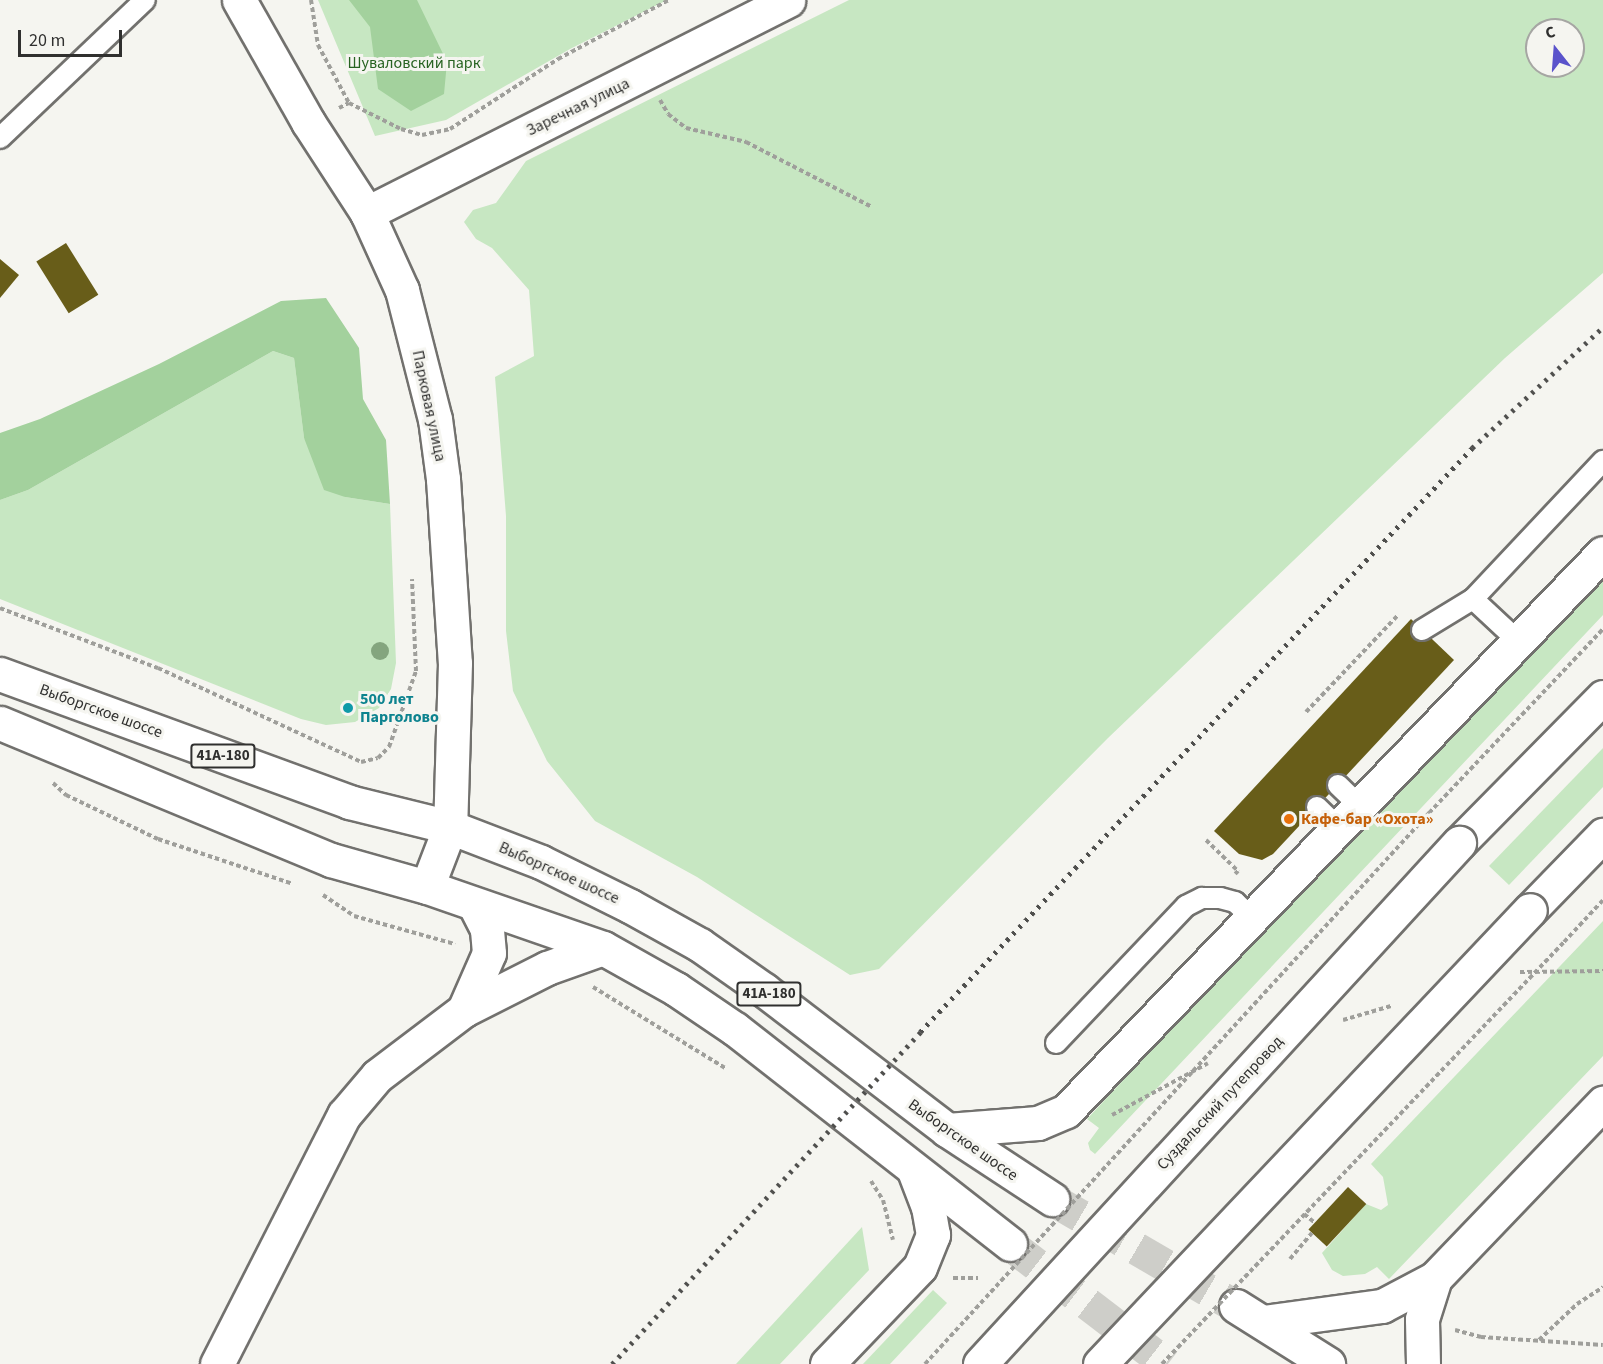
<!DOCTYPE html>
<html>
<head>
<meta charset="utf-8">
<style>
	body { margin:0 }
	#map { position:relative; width:1603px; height:1364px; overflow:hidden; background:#f5f5f0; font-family:"Source Sans 3",sans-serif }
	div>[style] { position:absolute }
	.green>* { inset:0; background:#c7e7c2 }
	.forest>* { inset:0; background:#a3d19d }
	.building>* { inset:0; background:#685d19; transform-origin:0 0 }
	.primary-tunnel>* { height:33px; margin-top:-16.5px; transform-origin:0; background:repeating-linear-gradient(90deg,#cecec9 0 33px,transparent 0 49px) }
	.path>* { height:4px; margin-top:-2px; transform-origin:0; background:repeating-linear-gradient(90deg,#9f9f9b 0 4.5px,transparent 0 7.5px) }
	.roads { filter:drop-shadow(2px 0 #72716e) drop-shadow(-2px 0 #72716e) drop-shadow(0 2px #72716e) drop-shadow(0 -2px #72716e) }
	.service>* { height:20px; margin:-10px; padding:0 10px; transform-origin:10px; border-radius:10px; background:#fff }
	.minor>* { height:33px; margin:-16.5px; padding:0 16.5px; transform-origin:16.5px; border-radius:16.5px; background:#fff }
	.tertiary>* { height:33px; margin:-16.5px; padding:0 16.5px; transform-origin:16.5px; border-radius:16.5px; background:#fff }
	.secondary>* { height:33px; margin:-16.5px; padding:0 16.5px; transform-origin:16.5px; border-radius:16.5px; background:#fff }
	.primary>* { height:33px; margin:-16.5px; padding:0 16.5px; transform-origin:16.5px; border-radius:16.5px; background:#fff }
	.rail>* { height:4.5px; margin-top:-2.25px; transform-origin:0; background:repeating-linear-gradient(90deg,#4f4f4d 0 3px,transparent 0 9px) }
	.path-bridge>* { height:4px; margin-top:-2px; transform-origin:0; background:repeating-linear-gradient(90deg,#9f9f9b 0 4.5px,transparent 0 7.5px) }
	.bridges { filter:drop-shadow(2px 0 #72716e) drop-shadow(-2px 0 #72716e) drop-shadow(0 2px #72716e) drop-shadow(0 -2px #72716e) }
	.secondary-bridge>* { height:33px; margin:-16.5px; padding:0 16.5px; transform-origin:16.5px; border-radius:16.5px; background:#fff }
	.trees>* { width:18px; height:18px; margin:-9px; border-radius:50%; background:#84a57e }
	.dots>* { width:16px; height:16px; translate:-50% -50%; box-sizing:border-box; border:3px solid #f5f5f0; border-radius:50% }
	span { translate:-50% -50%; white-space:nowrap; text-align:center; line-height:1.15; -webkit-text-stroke:6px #f5f5f0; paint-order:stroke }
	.shield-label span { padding:2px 4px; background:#f5f5f0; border:2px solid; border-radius:4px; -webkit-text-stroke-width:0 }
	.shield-label { font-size:15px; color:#30302f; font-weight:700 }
	.park-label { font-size:16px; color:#276321 }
	.street-label { font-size:16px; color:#30302f }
	.culture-label { font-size:16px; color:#0d838f; font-weight:700 }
	.left { translate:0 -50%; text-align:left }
	.food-label { font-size:16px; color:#c56008; font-weight:700 }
	.north { position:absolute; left:1525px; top:18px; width:60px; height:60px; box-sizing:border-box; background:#f5f5f0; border:2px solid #a6a6a3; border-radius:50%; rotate:343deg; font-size:16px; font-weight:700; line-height:24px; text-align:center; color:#30302f }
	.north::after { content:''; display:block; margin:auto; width:21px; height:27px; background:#5a53cb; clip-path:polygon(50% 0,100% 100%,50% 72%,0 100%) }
	.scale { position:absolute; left:18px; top:30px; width:104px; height:27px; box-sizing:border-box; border:3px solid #30302f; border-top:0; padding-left:8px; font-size:18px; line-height:21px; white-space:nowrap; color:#30302f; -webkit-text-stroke:4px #f5f5f0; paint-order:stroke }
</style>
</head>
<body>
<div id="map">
	<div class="green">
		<div style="clip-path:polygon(318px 0,667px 0,570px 49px,446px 120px,375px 136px)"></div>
		<div style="clip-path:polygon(evenodd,849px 0,1603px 0,1603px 273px,1505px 358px,1108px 738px,879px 969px,850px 975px,697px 877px,595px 821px,547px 761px,513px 691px,506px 631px,506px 516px,495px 377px,534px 356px,529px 290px,492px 248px,476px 239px,464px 222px,473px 210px,496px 203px,526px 161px,849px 0,1537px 30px,1573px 30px,1573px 66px,1537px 66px,1537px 30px)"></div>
		<div style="clip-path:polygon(273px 351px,294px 358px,304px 438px,345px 497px,390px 504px,396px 663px,391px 689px,379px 708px,355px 722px,326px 725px,301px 719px,0 599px,0 500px,28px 490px)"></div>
		<div style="clip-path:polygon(1603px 576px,1603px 615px,1095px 1154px,1090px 1150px,1088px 1143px,1099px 1128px,1087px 1119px,1348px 839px)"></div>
		<div style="clip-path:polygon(1603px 748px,1603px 787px,1509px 885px,1489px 866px)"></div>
		<div style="clip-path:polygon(1603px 921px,1603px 1056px,1389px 1279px,1377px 1267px,1365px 1274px,1343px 1276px,1332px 1270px,1322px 1253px,1366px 1204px,1381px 1210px,1388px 1205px,1383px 1177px,1371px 1164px)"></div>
		<div style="clip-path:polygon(862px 1227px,869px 1270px,780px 1364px,736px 1364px)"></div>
		<div style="clip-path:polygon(933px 1290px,947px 1303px,890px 1364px,863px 1364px)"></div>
	</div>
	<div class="forest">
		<div style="clip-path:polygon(349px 0,417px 0,447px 62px,444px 94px,411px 111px,378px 89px,370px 27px)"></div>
		<div style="clip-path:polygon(326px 298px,359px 348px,363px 399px,386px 440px,390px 504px,345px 497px,324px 490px,304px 438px,294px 358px,273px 351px,28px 490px,0 500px,0 433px,40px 419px,159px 364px,281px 301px)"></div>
	</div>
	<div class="building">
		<div style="left:66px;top:243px;width:61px;height:35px;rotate:58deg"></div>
		<div style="clip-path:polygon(0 259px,19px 275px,0 298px)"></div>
		<div style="clip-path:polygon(1411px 619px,1454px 660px,1273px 854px,1262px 860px,1239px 854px,1214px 831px)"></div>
		<div style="left:1348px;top:1187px;width:25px;height:58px;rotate:43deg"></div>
	</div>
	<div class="primary-tunnel">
		<div style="left:1052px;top:1199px;width:213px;rotate:30.2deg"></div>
		<div style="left:1010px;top:1244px;width:198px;rotate:37.4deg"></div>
	</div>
	<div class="path">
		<div style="left:311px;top:0;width:46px;rotate:81.2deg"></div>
		<div style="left:318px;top:45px;width:66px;rotate:61.9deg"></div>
		<div style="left:349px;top:103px;width:58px;rotate:26.6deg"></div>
		<div style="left:401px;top:129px;width:22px;rotate:16deg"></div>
		<div style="left:422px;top:135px;width:29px;rotate:-12deg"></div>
		<div style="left:450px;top:129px;width:129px;rotate:-32.9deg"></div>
		<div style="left:558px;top:59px;width:126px;rotate:-28deg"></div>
		<div style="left:660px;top:100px;width:16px;rotate:60deg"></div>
		<div style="left:668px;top:114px;width:23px;rotate:38deg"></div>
		<div style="left:686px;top:128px;width:62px;rotate:13.1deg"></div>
		<div style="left:746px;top:142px;width:142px;rotate:27.3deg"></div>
		<div style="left:339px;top:108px;width:11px;rotate:-27deg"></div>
		<div style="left:0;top:608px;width:169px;rotate:20.8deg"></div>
		<div style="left:158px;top:668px;width:224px;rotate:24.8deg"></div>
		<div style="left:361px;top:762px;width:17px;rotate:-13deg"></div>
		<div style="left:378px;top:758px;width:16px;rotate:-45deg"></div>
		<div style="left:389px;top:747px;width:81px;rotate:-70.4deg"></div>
		<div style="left:416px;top:671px;width:92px;rotate:-92.5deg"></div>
		<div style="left:1306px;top:712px;width:134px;rotate:-46.5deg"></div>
		<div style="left:53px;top:783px;width:18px;rotate:43deg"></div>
		<div style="left:66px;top:795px;width:102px;rotate:25.6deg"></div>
		<div style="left:158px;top:839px;width:142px;rotate:18.4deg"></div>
		<div style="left:1429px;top:813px;width:253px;rotate:-46.6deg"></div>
		<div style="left:1206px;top:840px;width:45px;rotate:44.1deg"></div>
		<div style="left:1238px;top:871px;width:4px;rotate:135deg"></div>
		<div style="left:323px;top:895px;width:37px;rotate:34deg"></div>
		<div style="left:354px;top:916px;width:105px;rotate:15.5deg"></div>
		<div style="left:1564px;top:942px;width:57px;rotate:-47.1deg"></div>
		<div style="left:1520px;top:972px;width:83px;rotate:-0.7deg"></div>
		<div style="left:593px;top:987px;width:155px;rotate:31.5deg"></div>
		<div style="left:1343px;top:1020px;width:50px;rotate:-16.3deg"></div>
		<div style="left:1112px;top:1115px;width:109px;rotate:-28.4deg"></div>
		<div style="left:871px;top:1181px;width:22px;rotate:58deg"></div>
		<div style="left:883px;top:1200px;width:41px;rotate:76deg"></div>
		<div style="left:1304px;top:1214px;width:14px;rotate:39deg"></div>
		<div style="left:1290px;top:1259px;width:34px;rotate:-50deg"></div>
		<div style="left:953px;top:1278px;width:25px"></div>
		<div style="left:1455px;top:1330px;width:27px;rotate:15deg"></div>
		<div style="left:1481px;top:1337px;width:122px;rotate:3.8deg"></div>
		<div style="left:1539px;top:1340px;width:52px;rotate:-43.5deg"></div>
		<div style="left:1577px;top:1304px;width:31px;rotate:-33deg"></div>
	</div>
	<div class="roads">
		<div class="service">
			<div style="left:0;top:138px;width:200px;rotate:-43.6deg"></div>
			<div style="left:1473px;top:599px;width:62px;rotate:43deg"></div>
			<div style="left:1422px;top:630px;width:60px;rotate:-31.3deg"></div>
			<div style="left:1473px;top:599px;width:190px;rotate:-46.7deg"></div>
			<div style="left:1338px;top:785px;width:30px;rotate:44deg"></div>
			<div style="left:1317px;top:807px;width:30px;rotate:44deg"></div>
			<div style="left:1056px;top:1043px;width:189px;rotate:-46.5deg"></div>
			<div style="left:1186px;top:906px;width:18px;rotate:-27deg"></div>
			<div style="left:1202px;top:898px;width:18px"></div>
			<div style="left:1220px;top:898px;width:16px;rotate:15deg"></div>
			<div style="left:1235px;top:902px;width:25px;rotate:43deg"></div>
		</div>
		<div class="minor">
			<div style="left:464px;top:1010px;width:62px;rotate:-66.3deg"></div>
			<div style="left:489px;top:953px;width:24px;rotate:-95deg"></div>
			<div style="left:487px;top:929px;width:27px;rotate:-117deg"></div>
			<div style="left:217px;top:1364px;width:280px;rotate:-63deg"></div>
			<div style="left:344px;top:1115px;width:51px;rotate:-49.8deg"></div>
			<div style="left:377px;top:1076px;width:109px;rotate:-37.2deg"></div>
			<div style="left:464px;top:1010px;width:93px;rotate:-26.8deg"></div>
			<div style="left:547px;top:968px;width:59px;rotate:-19.7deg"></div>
		</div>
		<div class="tertiary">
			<div style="left:239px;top:0;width:140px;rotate:60.5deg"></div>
			<div style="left:308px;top:122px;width:108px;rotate:57deg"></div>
			<div style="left:367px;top:213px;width:85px;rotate:65.6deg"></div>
			<div style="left:402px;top:290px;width:133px;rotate:75.7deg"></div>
			<div style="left:435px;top:419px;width:61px;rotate:82.4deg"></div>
			<div style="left:443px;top:479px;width:184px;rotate:86.3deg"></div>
			<div style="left:455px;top:663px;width:164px;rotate:91.7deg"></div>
			<div style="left:450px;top:827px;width:64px;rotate:111deg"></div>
			<div style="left:367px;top:213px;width:472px;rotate:-26.8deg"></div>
		</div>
		<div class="secondary">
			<div style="left:1459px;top:843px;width:205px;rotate:-45.4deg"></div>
			<div style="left:1530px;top:910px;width:105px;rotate:-45.8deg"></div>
			<div style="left:947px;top:1130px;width:91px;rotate:-4.4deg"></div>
			<div style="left:1038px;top:1123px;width:30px;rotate:-23deg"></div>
			<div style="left:1066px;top:1111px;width:774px;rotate:-46.1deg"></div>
			<div style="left:1263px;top:1322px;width:120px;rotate:-7.7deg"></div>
			<div style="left:1382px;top:1306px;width:60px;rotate:-27.8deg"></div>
			<div style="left:1435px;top:1278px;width:243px;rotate:-46.2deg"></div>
			<div style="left:827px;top:1364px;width:134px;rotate:-46.2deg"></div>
			<div style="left:920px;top:1267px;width:35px;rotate:-68deg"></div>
			<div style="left:933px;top:1235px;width:28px;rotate:-100deg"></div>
			<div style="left:928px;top:1207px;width:39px;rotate:-111deg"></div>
			<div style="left:1423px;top:1364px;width:45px;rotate:-91.3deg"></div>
			<div style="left:1422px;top:1319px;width:43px;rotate:-72.4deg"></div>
		</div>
		<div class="primary">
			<div style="left:0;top:674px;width:372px;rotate:20.1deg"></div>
			<div style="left:349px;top:802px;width:104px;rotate:13.9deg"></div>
			<div style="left:450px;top:827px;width:97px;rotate:21deg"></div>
			<div style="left:541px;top:862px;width:99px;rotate:26.3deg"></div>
			<div style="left:630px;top:906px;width:80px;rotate:29.1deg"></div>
			<div style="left:700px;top:945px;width:78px;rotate:35.1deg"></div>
			<div style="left:764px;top:990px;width:230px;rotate:37.4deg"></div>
			<div style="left:947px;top:1130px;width:126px;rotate:33.3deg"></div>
			<div style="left:0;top:723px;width:358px;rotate:22.5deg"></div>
			<div style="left:331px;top:860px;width:100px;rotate:15.7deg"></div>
			<div style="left:427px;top:887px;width:186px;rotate:19.1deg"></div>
			<div style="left:603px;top:948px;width:84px;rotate:29.3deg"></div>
			<div style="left:676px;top:989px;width:71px;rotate:34.1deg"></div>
			<div style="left:735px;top:1029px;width:349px;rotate:38deg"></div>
			<div style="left:1236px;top:1306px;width:109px;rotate:32.2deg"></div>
		</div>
	</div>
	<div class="rail">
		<div style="left:612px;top:1364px;width:453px;rotate:-47.1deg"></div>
		<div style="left:920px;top:1032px;width:804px;rotate:-46.61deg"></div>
		<div style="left:1472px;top:448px;width:178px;rotate:-42.7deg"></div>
	</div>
	<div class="path-bridge">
		<div style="left:925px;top:1364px;width:747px;rotate:-47.55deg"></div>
		<div style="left:1162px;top:1364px;width:583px;rotate:-46.39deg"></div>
	</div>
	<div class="bridges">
		<div class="secondary-bridge">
			<div style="left:980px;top:1364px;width:708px;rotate:-47.41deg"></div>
			<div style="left:1100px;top:1364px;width:625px;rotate:-46.56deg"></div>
		</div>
	</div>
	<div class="trees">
		<div style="left:380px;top:651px"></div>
	</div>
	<div class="dots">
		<div style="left:348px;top:708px;background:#0f9aa8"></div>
		<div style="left:1289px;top:819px;background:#e8710a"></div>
	</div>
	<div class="shield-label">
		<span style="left:223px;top:756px">41А-180</span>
		<span style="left:769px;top:994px">41А-180</span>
	</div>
	<div class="park-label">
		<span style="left:414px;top:63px">Шуваловский парк</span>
	</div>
	<div class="street-label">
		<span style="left:578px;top:107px;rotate:-26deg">Заречная улица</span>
		<span style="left:429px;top:406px;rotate:78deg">Парковая улица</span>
		<span style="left:101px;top:711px;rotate:20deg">Выборгское шоссе</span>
		<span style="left:559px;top:873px;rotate:24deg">Выборгское шоссе</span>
		<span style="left:1220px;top:1103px;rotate:-47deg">Суздальский путепровод</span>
		<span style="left:963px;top:1140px;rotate:35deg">Выборгское шоссе</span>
	</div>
	<div class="culture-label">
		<span class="left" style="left:360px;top:708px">500 лет<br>Парголово</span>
	</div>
	<div class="food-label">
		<span class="left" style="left:1301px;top:819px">Кафе-бар «Охота»</span>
	</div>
	<div class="north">С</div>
	<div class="scale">20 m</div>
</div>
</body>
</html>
